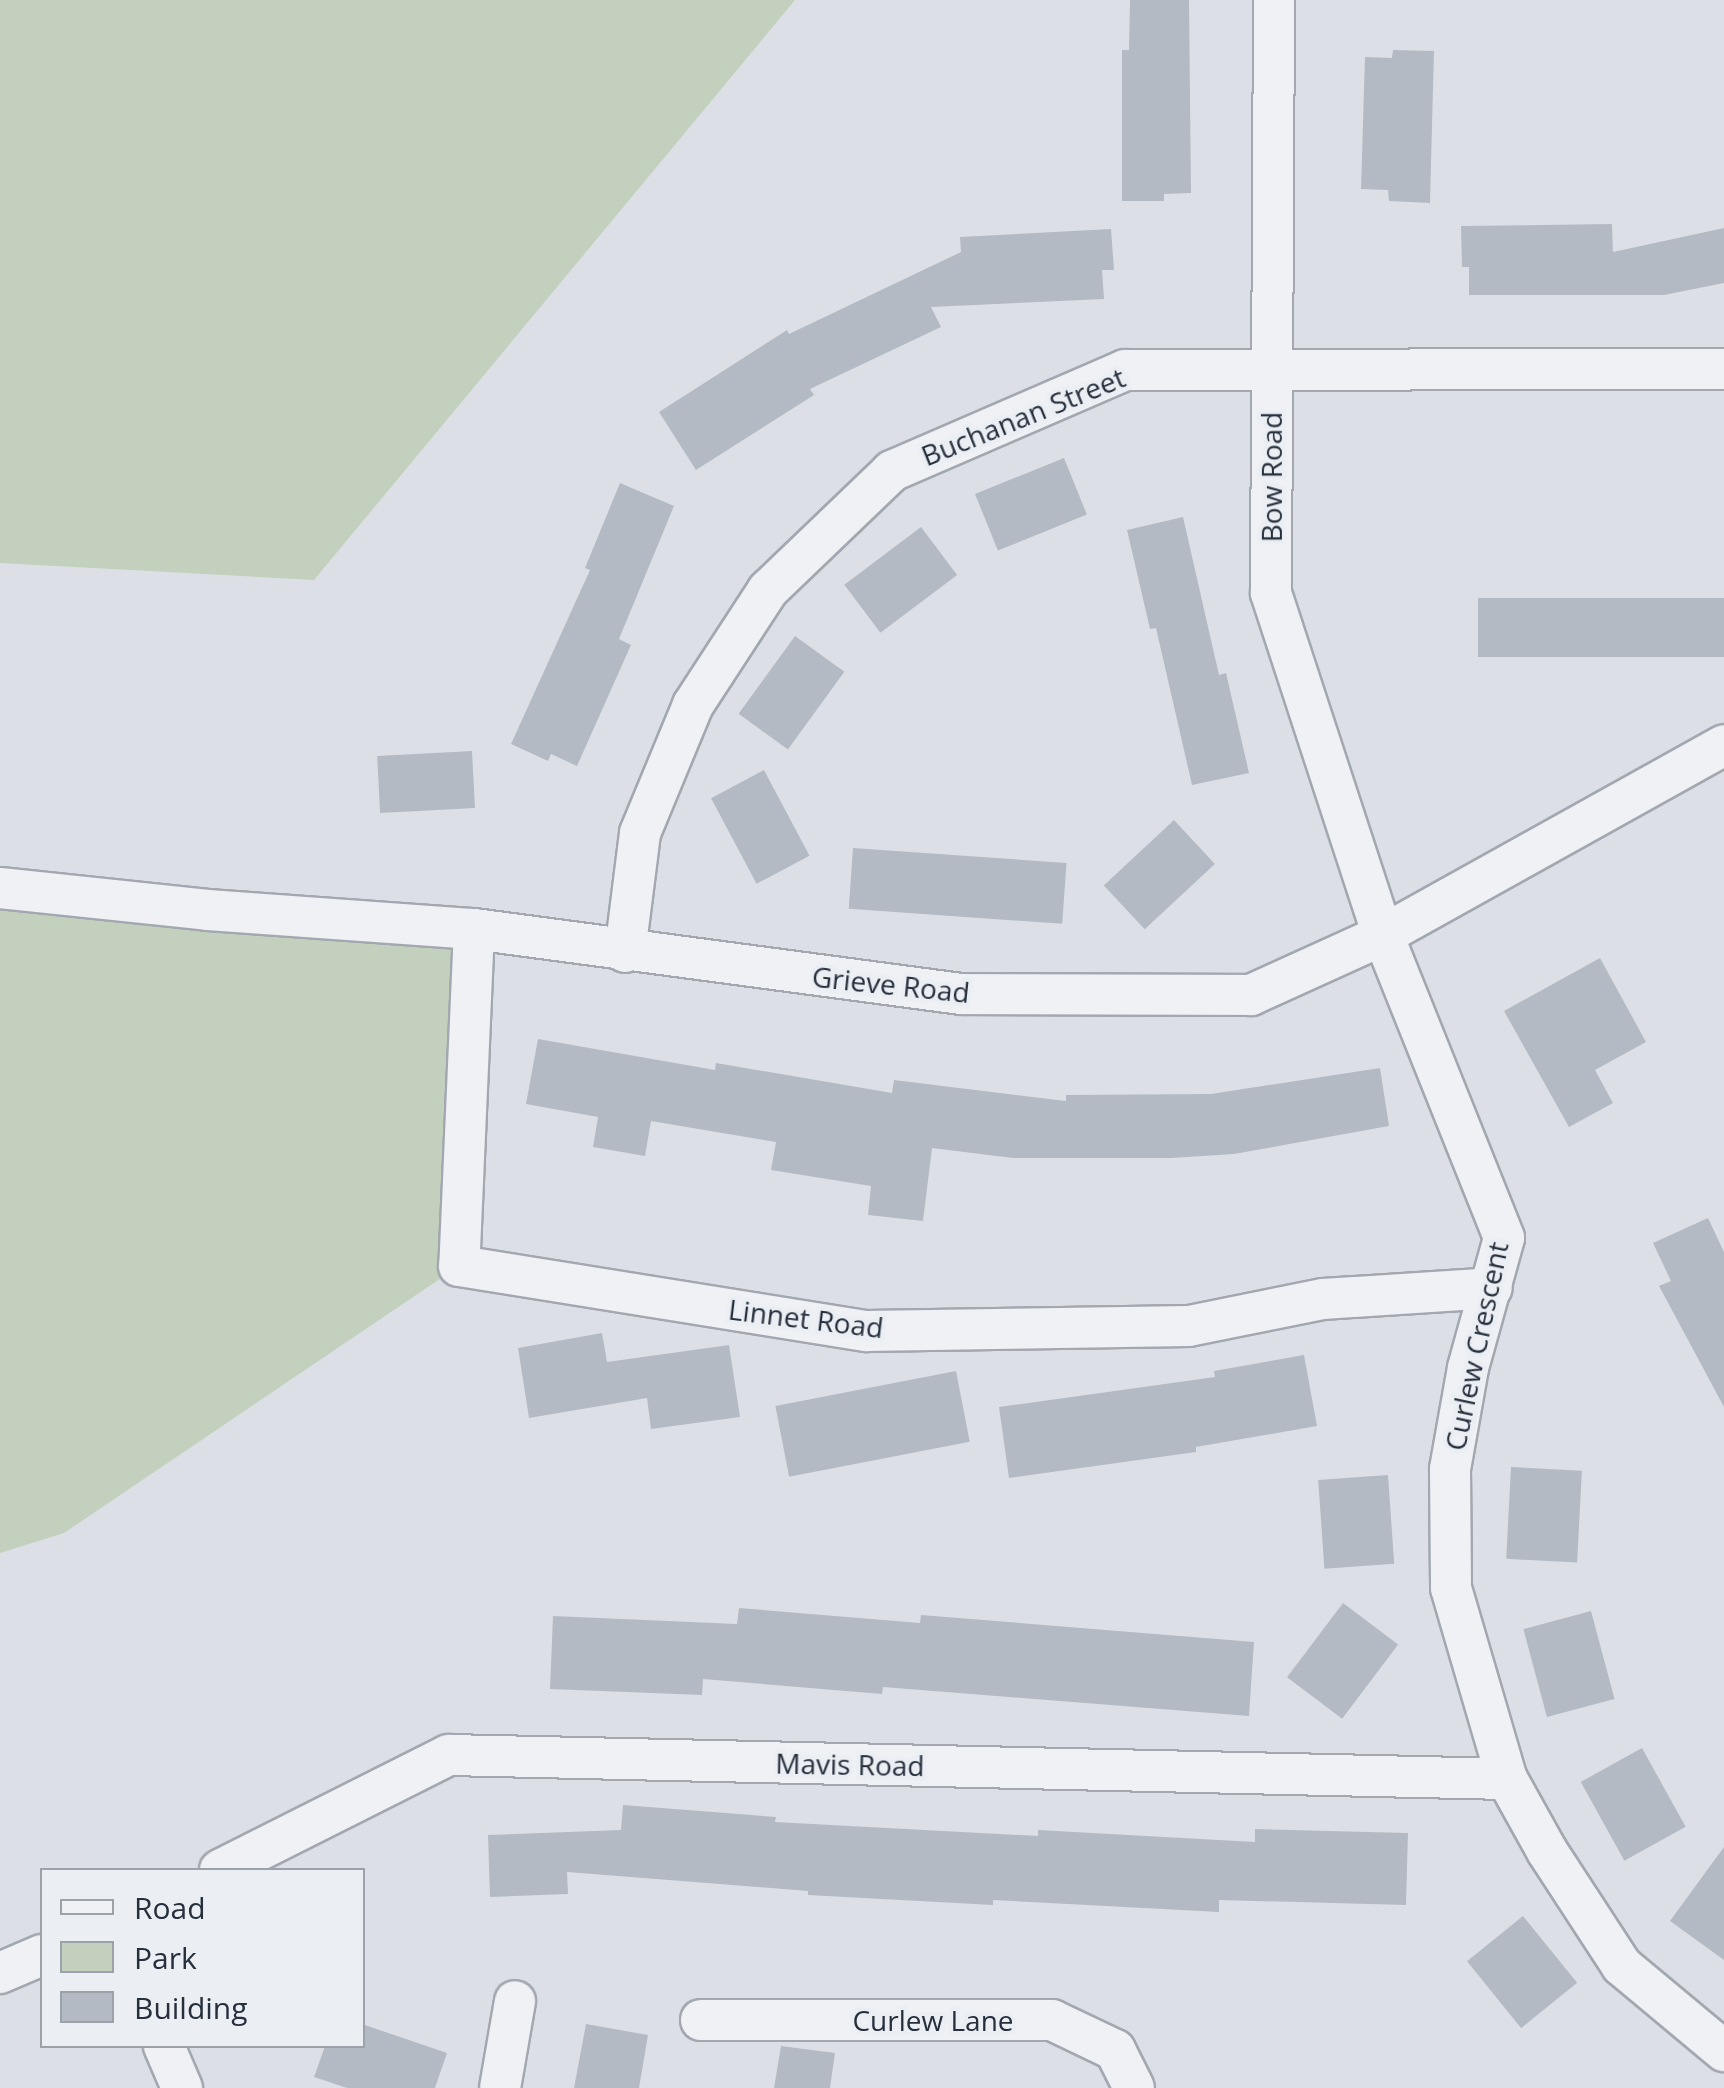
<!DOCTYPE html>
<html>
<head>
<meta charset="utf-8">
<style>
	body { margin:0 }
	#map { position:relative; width:1724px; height:2088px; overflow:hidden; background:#dce0e6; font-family:"Open Sans",sans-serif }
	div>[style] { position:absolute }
	.green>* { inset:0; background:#c2d0bd }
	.building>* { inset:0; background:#b4bac3; transform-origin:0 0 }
	.roads { filter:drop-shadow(2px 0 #a2a7b0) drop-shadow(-2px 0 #a2a7b0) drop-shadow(0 2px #a2a7b0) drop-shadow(0 -2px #a2a7b0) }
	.minor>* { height:40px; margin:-20px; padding:0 20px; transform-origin:20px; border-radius:20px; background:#eff1f5 }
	span { translate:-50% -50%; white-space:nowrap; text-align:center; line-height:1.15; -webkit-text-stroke:9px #ebeff4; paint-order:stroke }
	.street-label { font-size:28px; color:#262f3c }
	.legend { position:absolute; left:40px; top:1868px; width:325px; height:180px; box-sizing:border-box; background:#ebeff4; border:2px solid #9ca2aa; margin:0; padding:12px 18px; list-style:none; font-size:30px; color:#262f3c }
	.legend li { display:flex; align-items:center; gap:20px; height:50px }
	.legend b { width:50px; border:2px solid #9ca2aa }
</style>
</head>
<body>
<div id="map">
	<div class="green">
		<div style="clip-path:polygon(0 0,795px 0,314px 580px,0 563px)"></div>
		<div style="clip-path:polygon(0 885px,474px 929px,459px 1266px,64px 1533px,0 1553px)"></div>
	</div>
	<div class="building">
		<div style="clip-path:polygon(1130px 0,1189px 0,1191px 193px,1164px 194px,1164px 201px,1122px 201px,1122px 50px,1129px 50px)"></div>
		<div style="clip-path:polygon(1393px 50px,1434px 51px,1430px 203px,1389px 201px,1388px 190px,1361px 189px,1365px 57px,1392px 58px)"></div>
		<div style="clip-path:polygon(1612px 224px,1613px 252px,1724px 228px,1724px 283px,1664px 295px,1469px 295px,1469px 267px,1462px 267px,1461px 226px)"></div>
		<div style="clip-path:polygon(1111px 229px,1114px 270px,1102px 270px,1104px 299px,931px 307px,941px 327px,810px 389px,814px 395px,696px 470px,659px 412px,787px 330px,789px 334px,961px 252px,960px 237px)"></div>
		<div style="left:1064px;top:458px;width:61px;height:96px;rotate:68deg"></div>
		<div style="clip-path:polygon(620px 483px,674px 506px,619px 639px,631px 645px,577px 766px,551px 754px,548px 761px,511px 744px,590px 570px,585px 568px)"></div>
		<div style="clip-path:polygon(1183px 517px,1219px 675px,1226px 673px,1249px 773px,1192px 785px,1156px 628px,1150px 629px,1127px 530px)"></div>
		<div style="left:921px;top:527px;width:60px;height:96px;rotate:53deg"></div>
		<div style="left:1724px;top:598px;width:59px;height:246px;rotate:90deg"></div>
		<div style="left:795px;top:636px;width:61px;height:96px;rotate:36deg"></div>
		<div style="left:472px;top:751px;width:57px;height:95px;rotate:87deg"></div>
		<div style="left:764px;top:770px;width:97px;height:60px;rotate:62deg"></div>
		<div style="left:1174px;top:820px;width:60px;height:96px;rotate:47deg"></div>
		<div style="left:853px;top:848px;width:214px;height:61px;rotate:4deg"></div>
		<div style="clip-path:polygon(1600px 958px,1646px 1042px,1595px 1070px,1613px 1103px,1569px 1127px,1504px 1011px)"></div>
		<div style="clip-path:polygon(538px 1039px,715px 1070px,716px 1063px,892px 1093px,894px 1080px,1066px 1101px,1066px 1095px,1211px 1094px,1380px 1068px,1389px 1126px,1234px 1154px,1171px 1158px,1013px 1158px,932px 1148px,923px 1221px,868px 1215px,871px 1186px,771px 1170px,776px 1142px,651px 1121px,645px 1156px,593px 1147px,598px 1117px,526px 1104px)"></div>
		<div style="clip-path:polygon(1708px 1218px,1724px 1252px,1724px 1407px,1659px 1286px,1671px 1281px,1653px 1243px)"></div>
		<div style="clip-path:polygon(602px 1333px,607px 1362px,729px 1345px,740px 1417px,651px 1429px,647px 1398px,529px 1418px,518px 1348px)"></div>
		<div style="clip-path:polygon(1304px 1355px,1317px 1426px,1196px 1447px,1196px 1452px,1009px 1478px,999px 1407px,1215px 1377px,1214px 1371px)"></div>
		<div style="left:956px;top:1371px;width:72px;height:184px;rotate:79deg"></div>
		<div style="left:1511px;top:1467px;width:71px;height:92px;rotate:3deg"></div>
		<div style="left:1388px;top:1475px;width:89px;height:70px;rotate:86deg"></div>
		<div style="left:1343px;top:1603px;width:69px;height:93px;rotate:37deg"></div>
		<div style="clip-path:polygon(739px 1608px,920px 1623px,921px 1615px,1254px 1642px,1249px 1716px,883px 1687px,882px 1694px,703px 1679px,702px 1695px,550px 1689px,553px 1616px,737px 1624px)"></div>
		<div style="left:1591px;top:1611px;width:91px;height:70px;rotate:75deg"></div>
		<div style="left:1642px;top:1748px;width:90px;height:70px;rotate:61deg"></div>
		<div style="clip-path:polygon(623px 1805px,776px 1817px,775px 1822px,1038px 1836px,1038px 1830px,1255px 1842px,1255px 1829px,1408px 1833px,1406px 1905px,1219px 1900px,1219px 1912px,993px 1900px,993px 1905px,808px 1895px,808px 1891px,567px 1872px,568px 1894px,490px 1897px,488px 1835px,621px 1830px)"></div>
		<div style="clip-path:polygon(1724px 1847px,1724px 1960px,1670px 1921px)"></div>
		<div style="left:1523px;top:1916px;width:86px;height:72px;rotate:51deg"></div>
		<div style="clip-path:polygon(362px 2024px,447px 2053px,435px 2088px,347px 2088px,314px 2077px,325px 2046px,362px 2046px)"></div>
		<div style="clip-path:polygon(586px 2024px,648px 2035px,639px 2088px,574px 2088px)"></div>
		<div style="clip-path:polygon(781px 2046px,835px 2053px,830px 2088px,774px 2088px)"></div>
	</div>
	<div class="roads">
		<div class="minor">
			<div style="left:1274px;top:0;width:593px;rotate:90.29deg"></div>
			<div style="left:1271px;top:593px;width:360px;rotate:71.9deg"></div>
			<div style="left:1383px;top:935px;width:326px;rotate:68.2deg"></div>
			<div style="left:1504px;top:1238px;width:135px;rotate:105.5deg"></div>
			<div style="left:1468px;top:1368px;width:103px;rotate:100.1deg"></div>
			<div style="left:1450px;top:1469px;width:119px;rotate:89.5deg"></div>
			<div style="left:1451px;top:1588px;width:199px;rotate:73.7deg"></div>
			<div style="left:1507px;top:1779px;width:82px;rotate:60.9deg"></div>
			<div style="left:1547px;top:1851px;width:137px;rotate:56.9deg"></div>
			<div style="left:1622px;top:1966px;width:133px;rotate:39.8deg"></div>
			<div style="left:0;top:888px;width:209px;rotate:6deg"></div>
			<div style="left:208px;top:910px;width:267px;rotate:4.1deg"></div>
			<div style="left:474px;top:929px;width:492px;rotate:7.6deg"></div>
			<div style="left:962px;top:994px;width:289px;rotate:0.2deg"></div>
			<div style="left:1251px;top:995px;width:145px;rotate:-24.4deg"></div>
			<div style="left:1383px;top:935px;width:390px;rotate:-29.1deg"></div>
			<div style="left:474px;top:929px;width:337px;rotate:92.5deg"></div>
			<div style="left:459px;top:1266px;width:412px;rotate:9.1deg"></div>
			<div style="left:866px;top:1331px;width:323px;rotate:-0.9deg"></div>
			<div style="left:1189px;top:1326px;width:137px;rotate:-11.4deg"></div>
			<div style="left:1323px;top:1299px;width:169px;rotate:-3.7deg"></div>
			<div style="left:625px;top:952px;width:120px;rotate:-82.8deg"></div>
			<div style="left:640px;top:833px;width:139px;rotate:-67.5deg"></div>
			<div style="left:693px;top:705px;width:137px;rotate:-56.9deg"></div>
			<div style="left:768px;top:590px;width:172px;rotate:-43.8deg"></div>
			<div style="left:892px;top:471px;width:254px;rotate:-23.4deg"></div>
			<div style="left:1125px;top:370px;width:599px;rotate:-0.1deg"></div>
			<div style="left:220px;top:1870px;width:256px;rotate:-26.7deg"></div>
			<div style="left:449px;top:1755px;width:1058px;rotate:1.3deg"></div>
			<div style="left:0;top:1973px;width:46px;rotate:-23.2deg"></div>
			<div style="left:701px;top:2020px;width:351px"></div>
			<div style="left:1052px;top:2020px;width:70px;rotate:25.5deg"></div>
			<div style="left:1115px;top:2050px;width:42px;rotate:63.4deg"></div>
			<div style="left:164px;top:2046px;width:46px;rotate:66.8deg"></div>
			<div style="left:500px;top:2088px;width:88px;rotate:-80.2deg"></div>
		</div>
	</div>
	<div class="street-label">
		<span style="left:1023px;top:416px;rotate:-22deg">Buchanan Street</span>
		<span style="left:1271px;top:477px;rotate:-90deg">Bow Road</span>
		<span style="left:891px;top:984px;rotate:6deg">Grieve Road</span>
		<span style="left:806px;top:1318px;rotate:7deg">Linnet Road</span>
		<span style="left:1476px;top:1346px;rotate:-78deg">Curlew Crescent</span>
		<span style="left:850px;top:1764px;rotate:1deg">Mavis Road</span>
		<span style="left:933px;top:2020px">Curlew Lane</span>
	</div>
	<ul class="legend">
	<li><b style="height:12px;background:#eff1f5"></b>Road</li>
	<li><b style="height:28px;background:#c2d0bd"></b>Park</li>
	<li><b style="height:28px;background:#b4bac3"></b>Building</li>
	</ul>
</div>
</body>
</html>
